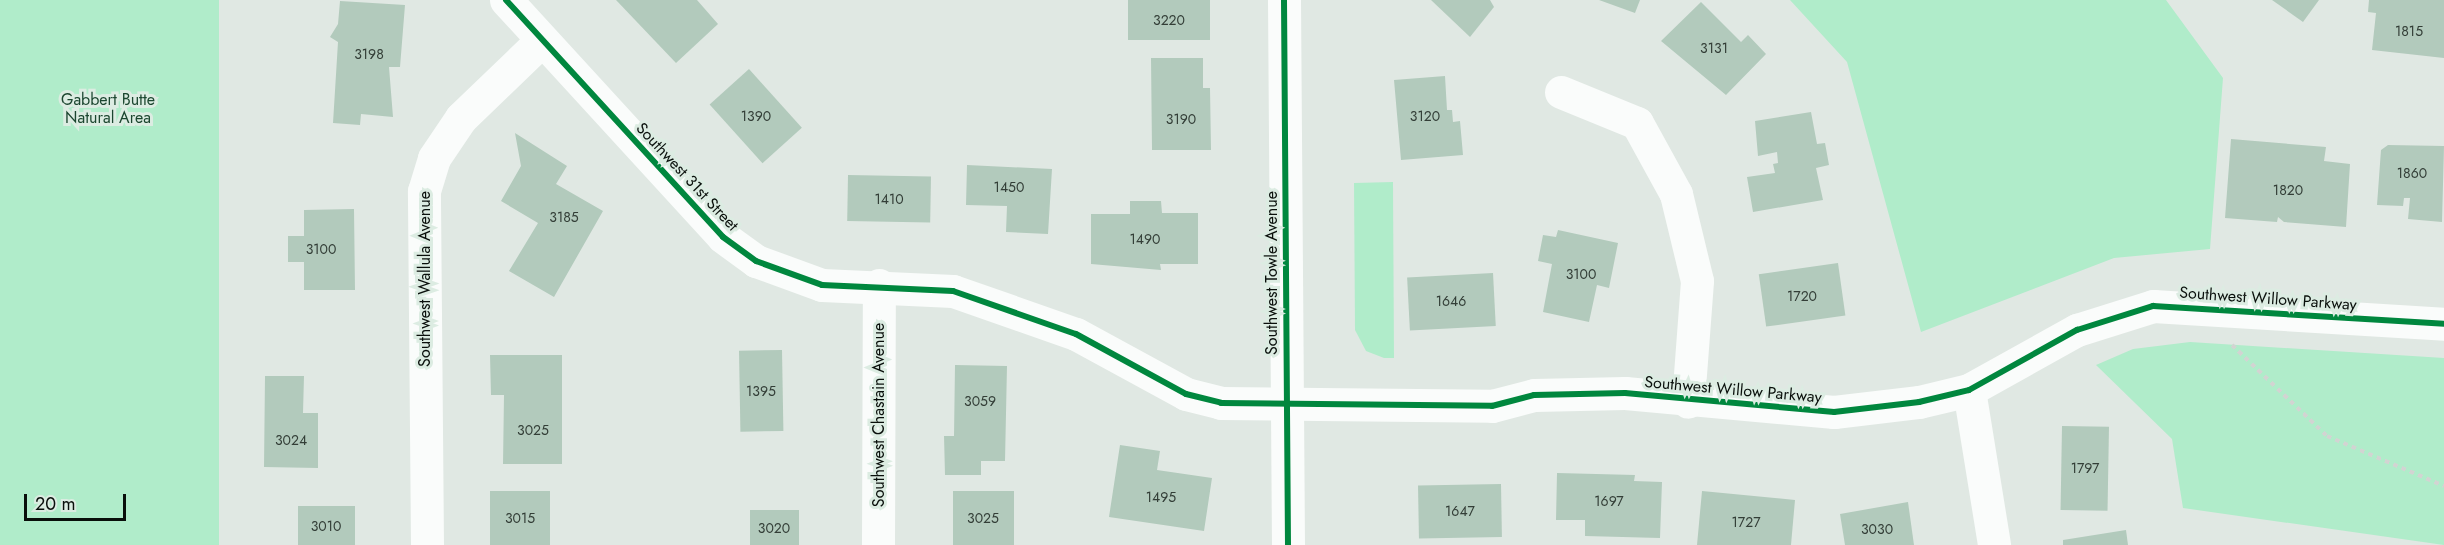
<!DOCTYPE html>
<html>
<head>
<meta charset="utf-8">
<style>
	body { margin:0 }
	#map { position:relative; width:2444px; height:545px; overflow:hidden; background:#e0e8e3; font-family:Jost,sans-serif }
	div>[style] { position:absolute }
	.green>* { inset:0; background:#b0ecca; transform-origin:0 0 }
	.building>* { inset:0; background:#b2cabc; transform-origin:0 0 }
	.path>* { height:4px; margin-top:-2px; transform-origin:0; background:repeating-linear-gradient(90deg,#d2d4d2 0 4.5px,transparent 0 9px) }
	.street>* { height:33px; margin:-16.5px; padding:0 16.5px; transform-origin:16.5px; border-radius:16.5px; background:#fafcfb }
	.secondary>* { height:33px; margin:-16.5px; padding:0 16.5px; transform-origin:16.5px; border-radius:16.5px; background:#fafcfb }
	.cycleway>* { height:6px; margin:-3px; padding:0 3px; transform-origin:3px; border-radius:3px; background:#00873e }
	span { translate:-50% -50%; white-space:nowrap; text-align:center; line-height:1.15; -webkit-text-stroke:6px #dcece2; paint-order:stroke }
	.number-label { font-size:14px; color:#333e37 }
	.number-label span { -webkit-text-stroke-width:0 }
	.park-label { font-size:16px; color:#1b462f }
	.street-label { font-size:16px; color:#090f0b }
	.scale { position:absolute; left:24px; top:494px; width:102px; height:27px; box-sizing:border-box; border:3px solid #090f0b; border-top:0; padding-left:8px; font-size:18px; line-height:21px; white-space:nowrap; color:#090f0b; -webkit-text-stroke:4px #dcece2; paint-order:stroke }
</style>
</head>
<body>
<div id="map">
	<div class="green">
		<div style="left:0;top:0;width:219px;height:545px"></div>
		<div style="clip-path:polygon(1790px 0,2166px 0,2223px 78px,2210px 249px,2114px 258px,1921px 332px,1847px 62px)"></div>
		<div style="clip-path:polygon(1393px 182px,1394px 358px,1384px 358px,1366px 351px,1355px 330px,1354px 183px)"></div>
		<div style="clip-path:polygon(2190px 342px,2444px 358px,2444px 545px,2183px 508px,2172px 439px,2096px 365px,2133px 349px)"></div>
	</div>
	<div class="building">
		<div style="clip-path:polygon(616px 0,697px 0,718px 24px,676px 63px)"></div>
		<div style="left:1128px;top:0;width:82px;height:40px"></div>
		<div style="clip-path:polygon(1431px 0,1490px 0,1494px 7px,1470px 37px)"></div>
		<div style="clip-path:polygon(1599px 0,1640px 0,1635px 13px)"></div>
		<div style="clip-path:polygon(2272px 0,2319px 0,2303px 22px)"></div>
		<div style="clip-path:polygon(2369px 0,2444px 0,2444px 58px,2372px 50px,2376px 13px,2368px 12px)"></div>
		<div style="clip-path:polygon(340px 1px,405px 5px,400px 67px,389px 67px,393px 117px,361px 114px,360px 125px,333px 123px,338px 42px,330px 37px,338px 24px)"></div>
		<div style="clip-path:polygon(1701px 2px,1741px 42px,1748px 35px,1766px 54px,1726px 95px,1661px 41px)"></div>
		<div style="clip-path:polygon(1151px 58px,1203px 58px,1203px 88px,1210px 88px,1211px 150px,1152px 150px)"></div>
		<div style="left:749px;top:69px;width:79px;height:53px;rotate:48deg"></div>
		<div style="clip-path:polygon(1445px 76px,1447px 110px,1452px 110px,1453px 122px,1460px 121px,1463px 155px,1401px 160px,1394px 80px)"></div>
		<div style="clip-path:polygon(1811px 112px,1817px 144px,1825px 143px,1829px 165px,1816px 168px,1823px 200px,1753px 212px,1747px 177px,1775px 173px,1773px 164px,1778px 163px,1777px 152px,1758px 156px,1755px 121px)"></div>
		<div style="clip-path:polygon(515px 133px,567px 166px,556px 184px,603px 211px,554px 297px,509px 271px,538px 223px,501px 201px,521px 166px)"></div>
		<div style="clip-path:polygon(2231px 139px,2326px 147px,2324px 161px,2350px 164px,2346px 227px,2284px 222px,2278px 217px,2277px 222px,2225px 218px)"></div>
		<div style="clip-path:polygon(2388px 145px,2444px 146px,2442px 222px,2408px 219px,2410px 198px,2404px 198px,2403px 206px,2377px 205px,2381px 150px)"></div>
		<div style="clip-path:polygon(967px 165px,1052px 169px,1048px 234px,1006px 232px,1007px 206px,966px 205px)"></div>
		<div style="left:848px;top:175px;width:83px;height:46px;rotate:1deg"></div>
		<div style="clip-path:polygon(1130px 201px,1161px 201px,1162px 213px,1198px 213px,1198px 264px,1160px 264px,1161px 270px,1091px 264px,1091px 214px,1130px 214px)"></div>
		<div style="clip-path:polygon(354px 209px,355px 290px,304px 290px,304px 262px,288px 262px,288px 236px,304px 236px,304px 210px)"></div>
		<div style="clip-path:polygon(1558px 230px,1618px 243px,1609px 288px,1597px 285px,1589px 322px,1543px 312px,1552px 264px,1538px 261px,1543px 235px,1556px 237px)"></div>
		<div style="left:1838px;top:263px;width:53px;height:80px;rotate:82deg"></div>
		<div style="left:1493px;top:273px;width:53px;height:86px;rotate:87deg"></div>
		<div style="left:782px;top:350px;width:81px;height:43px;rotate:89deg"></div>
		<div style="clip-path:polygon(490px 355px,562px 355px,562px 464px,503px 464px,504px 395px,491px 395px)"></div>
		<div style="clip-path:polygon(955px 365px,1007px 366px,1005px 461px,981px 461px,981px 475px,945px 475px,944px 436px,954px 436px)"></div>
		<div style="clip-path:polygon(265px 376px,304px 376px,303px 413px,318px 413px,318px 468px,264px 467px)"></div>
		<div style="left:2062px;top:426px;width:47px;height:84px;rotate:1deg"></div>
		<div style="clip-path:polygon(1120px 445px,1160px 451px,1157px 470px,1212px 478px,1204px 531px,1109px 517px)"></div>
		<div style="clip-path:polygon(1557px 473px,1635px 475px,1634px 481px,1662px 482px,1660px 538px,1585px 536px,1585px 520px,1556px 520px)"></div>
		<div style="left:1501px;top:484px;width:53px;height:83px;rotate:89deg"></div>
		<div style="left:490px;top:491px;width:60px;height:54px"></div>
		<div style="left:953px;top:491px;width:61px;height:54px"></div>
		<div style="clip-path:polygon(1702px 491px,1795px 500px,1791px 545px,1697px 545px)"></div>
		<div style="clip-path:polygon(1908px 502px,1914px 545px,1845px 545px,1840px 514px)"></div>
		<div style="left:355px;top:506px;width:39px;height:57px;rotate:90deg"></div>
		<div style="left:750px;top:510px;width:49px;height:35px"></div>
		<div style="clip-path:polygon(2126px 530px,2128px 545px,2063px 545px,2063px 540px)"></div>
	</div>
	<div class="path">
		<div style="left:2232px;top:345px;width:132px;rotate:43.8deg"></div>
		<div style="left:2327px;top:436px;width:127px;rotate:23.1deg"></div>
	</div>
	<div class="street">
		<div style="left:506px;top:0;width:321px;rotate:47.5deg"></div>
		<div style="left:723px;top:237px;width:41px;rotate:36deg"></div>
		<div style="left:756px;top:261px;width:70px;rotate:20deg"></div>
		<div style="left:822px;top:285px;width:131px;rotate:2.6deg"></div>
		<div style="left:953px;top:291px;width:130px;rotate:19.3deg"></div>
		<div style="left:1076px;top:334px;width:125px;rotate:28.6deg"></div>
		<div style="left:1186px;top:394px;width:36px;rotate:14deg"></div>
		<div style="left:1221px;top:403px;width:271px;rotate:0.6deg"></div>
		<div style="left:1492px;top:406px;width:43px;rotate:-14.7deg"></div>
		<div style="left:1534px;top:395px;width:91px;rotate:-1.3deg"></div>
		<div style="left:1625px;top:393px;width:210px;rotate:5.2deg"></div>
		<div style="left:1834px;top:412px;width:86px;rotate:-6.7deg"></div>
		<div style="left:1919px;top:402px;width:51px;rotate:-13.5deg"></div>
		<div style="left:1969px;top:390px;width:124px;rotate:-29.1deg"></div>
		<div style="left:2077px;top:330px;width:80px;rotate:-17.5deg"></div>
		<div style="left:2153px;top:306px;width:292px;rotate:3.5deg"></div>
		<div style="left:1561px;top:92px;width:82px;rotate:22.2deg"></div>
		<div style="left:1637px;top:123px;width:81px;rotate:61.2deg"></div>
		<div style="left:1676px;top:194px;width:89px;rotate:76.4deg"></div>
		<div style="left:1697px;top:281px;width:121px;rotate:94.3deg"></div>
		<div style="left:1969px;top:390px;width:157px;rotate:80.8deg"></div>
		<div style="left:427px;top:545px;width:354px;rotate:-90.5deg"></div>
		<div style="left:424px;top:191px;width:34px;rotate:-73deg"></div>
		<div style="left:434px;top:158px;width:48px;rotate:-56deg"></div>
		<div style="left:461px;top:118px;width:112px;rotate:-43.9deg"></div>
		<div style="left:878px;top:545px;width:260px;rotate:-89.8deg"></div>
	</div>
	<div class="secondary">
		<div style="left:1284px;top:0;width:545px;rotate:89.58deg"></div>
	</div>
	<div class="cycleway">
		<div style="left:506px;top:0;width:321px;rotate:47.5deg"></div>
		<div style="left:723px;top:237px;width:41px;rotate:36deg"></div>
		<div style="left:756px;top:261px;width:70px;rotate:20deg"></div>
		<div style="left:822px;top:285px;width:131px;rotate:2.6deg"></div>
		<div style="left:953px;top:291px;width:130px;rotate:19.3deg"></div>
		<div style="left:1076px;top:334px;width:125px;rotate:28.6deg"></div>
		<div style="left:1186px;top:394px;width:36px;rotate:14deg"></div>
		<div style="left:1221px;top:403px;width:271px;rotate:0.6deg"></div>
		<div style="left:1492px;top:406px;width:43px;rotate:-14.7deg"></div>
		<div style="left:1534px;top:395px;width:91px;rotate:-1.3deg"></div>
		<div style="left:1625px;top:393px;width:210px;rotate:5.2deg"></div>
		<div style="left:1834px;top:412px;width:86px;rotate:-6.7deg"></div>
		<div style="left:1919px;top:402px;width:51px;rotate:-13.5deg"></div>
		<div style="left:1969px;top:390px;width:124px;rotate:-29.1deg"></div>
		<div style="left:2077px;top:330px;width:80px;rotate:-17.5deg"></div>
		<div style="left:2153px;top:306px;width:292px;rotate:3.5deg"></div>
		<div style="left:1284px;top:0;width:545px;rotate:89.58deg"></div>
	</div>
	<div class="number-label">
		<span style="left:1169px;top:20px">3220</span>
		<span style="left:2409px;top:31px">1815</span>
		<span style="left:1714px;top:48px">3131</span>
		<span style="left:369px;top:54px">3198</span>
		<span style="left:756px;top:116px">1390</span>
		<span style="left:1425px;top:116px">3120</span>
		<span style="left:1181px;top:119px">3190</span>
		<span style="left:2412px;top:173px">1860</span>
		<span style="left:1009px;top:187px">1450</span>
		<span style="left:2288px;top:190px">1820</span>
		<span style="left:889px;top:199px">1410</span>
		<span style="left:564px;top:217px">3185</span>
		<span style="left:1145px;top:239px">1490</span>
		<span style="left:321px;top:249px">3100</span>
		<span style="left:1581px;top:274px">3100</span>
		<span style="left:1802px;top:296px">1720</span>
		<span style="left:1451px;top:301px">1646</span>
		<span style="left:761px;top:391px">1395</span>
		<span style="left:980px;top:401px">3059</span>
		<span style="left:533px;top:430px">3025</span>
		<span style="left:291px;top:440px">3024</span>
		<span style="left:2085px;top:468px">1797</span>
		<span style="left:1161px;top:497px">1495</span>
		<span style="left:1609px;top:501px">1697</span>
		<span style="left:1460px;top:511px">1647</span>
		<span style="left:520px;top:518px">3015</span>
		<span style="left:983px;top:518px">3025</span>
		<span style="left:1746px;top:522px">1727</span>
		<span style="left:326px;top:526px">3010</span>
		<span style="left:774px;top:528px">3020</span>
		<span style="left:1877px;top:529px">3030</span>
	</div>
	<div class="park-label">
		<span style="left:108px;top:109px">Gabbert Butte<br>Natural Area</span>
	</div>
	<div class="street-label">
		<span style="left:687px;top:177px;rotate:47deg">Southwest 31st Street</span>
		<span style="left:1272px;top:273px;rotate:-90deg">Southwest Towle Avenue</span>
		<span style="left:425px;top:279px;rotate:-90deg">Southwest Wallula Avenue</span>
		<span style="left:2268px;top:299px;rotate:4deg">Southwest Willow Parkway</span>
		<span style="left:1733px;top:390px;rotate:5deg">Southwest Willow Parkway</span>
		<span style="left:879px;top:415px;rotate:-90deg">Southwest Chastain Avenue</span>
	</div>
	<div class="scale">20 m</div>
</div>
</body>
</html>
